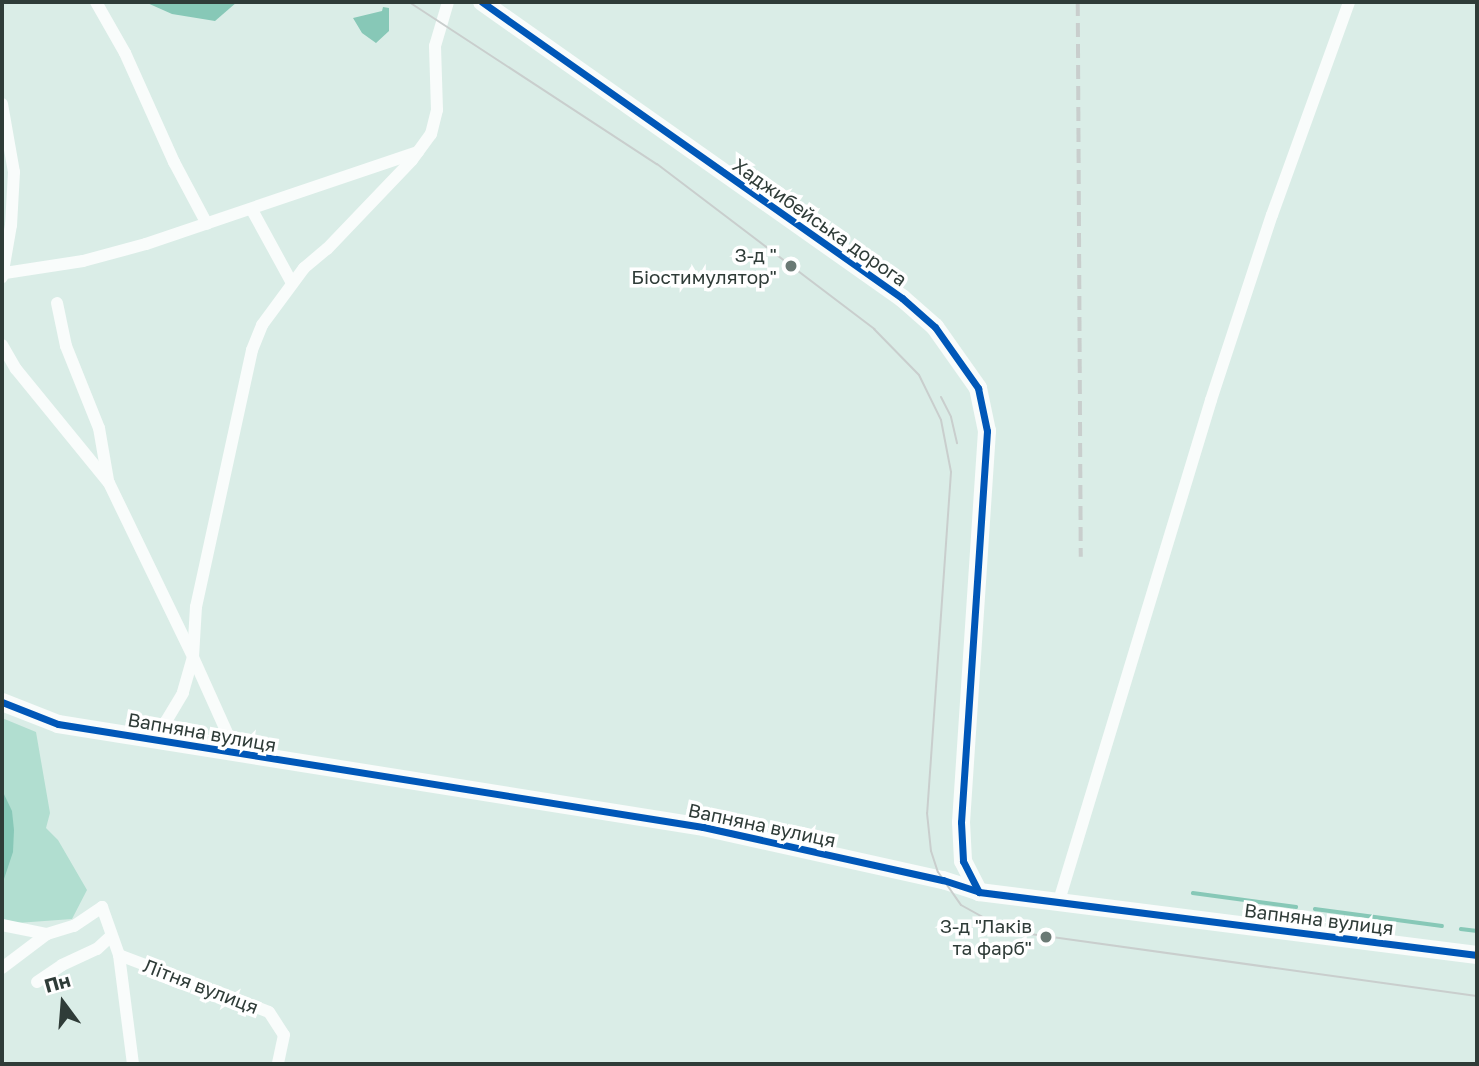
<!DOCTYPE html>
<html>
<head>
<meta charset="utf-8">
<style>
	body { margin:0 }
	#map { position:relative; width:1479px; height:1066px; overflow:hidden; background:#daede7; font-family:"Golos Text",sans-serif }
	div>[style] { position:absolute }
	.green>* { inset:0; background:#b1ded0 }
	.water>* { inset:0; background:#87c8b7 }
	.stream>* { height:3.5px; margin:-1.75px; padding:0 1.75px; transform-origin:1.75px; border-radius:1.75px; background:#87c8b7 }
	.street>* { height:12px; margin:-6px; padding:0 6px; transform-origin:6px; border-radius:6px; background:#f9fcfb }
	.secondary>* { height:18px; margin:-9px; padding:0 9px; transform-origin:9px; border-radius:9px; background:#f9fcfb }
	.tram>* { height:2px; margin:-1px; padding:0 1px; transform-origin:1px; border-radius:1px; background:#c9cecd }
	.rail>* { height:3.5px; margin-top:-1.75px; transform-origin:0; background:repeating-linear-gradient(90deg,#c9cecd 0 14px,transparent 0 21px) }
	.cycleway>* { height:7px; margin:-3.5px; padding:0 3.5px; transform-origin:3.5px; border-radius:3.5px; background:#0057b8 }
	.dots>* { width:19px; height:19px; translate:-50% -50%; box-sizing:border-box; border:4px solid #fff; border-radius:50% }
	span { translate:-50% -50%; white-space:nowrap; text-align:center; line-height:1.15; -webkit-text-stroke:7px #fff; paint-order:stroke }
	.street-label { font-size:19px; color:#2f3c38 }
	.poi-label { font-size:19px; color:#2f3c38 }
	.right { translate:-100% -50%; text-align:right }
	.frame { position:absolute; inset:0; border:4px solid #2f3c38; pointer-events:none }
	.north { position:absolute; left:28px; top:968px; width:70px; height:70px; -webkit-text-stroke:5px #fff; paint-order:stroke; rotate:344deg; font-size:19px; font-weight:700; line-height:28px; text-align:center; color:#2f3c38 }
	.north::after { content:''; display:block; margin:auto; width:24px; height:32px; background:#2f3c38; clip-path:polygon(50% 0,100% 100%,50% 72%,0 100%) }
</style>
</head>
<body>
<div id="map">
	<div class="green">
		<div style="clip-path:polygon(2px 718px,36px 732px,50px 813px,46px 828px,58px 840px,87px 890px,72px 919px,17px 923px,2px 919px)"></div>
	</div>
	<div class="water">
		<div style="clip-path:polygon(145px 2px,237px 2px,215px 21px,172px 14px)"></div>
		<div style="clip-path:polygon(383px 7px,389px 8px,389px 31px,376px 43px,362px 33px,353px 18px,382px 11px)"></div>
		<div style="clip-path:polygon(2px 790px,12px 811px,14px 830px,13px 852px,2px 885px)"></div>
	</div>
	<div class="stream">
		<div style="left:1193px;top:893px;width:104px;rotate:7.7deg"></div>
		<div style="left:1315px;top:909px;width:128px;rotate:7.6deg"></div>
		<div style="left:1461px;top:929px;width:16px;rotate:7deg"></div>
	</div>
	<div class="street">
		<div style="left:96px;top:2px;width:59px;rotate:60.4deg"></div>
		<div style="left:125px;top:53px;width:120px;rotate:65.8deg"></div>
		<div style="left:174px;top:162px;width:70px;rotate:62deg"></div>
		<div style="left:2px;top:104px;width:69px;rotate:80deg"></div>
		<div style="left:14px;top:172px;width:53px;rotate:93.2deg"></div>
		<div style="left:11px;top:225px;width:53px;rotate:99.8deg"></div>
		<div style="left:252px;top:210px;width:83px;rotate:61.3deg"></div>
		<div style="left:5px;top:273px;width:79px;rotate:-8.7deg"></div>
		<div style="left:83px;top:261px;width:65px;rotate:-15.1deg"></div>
		<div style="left:146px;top:244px;width:287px;rotate:-18.7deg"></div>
		<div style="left:57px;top:303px;width:44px;rotate:78.2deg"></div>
		<div style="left:66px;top:346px;width:88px;rotate:68.1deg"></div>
		<div style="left:99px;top:428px;width:53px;rotate:80.2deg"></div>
		<div style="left:2px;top:345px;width:28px;rotate:60deg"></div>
		<div style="left:16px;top:369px;width:147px;rotate:50.8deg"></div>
		<div style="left:109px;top:483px;width:193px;rotate:64.2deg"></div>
		<div style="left:193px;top:657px;width:37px;rotate:106deg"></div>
		<div style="left:183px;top:693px;width:31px;rotate:121deg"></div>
		<div style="left:167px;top:720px;width:26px;rotate:133deg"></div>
		<div style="left:237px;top:755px;width:107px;rotate:-114.2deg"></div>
		<div style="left:193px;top:657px;width:50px;rotate:-86.6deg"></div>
		<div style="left:196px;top:607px;width:263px;rotate:-77.7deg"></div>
		<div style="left:252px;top:350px;width:27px;rotate:-68deg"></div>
		<div style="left:262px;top:325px;width:71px;rotate:-53.6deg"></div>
		<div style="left:304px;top:268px;width:30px;rotate:-40deg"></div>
		<div style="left:327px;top:249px;width:123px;rotate:-46.3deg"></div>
		<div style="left:412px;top:160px;width:32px;rotate:-54deg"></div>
		<div style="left:431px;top:134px;width:25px;rotate:-76deg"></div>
		<div style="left:437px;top:110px;width:64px;rotate:-91.8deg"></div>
		<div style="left:435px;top:46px;width:46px;rotate:-73.5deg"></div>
		<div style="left:1058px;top:904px;width:527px;rotate:-73.11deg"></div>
		<div style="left:1211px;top:400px;width:195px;rotate:-71.8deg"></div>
		<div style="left:1272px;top:215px;width:226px;rotate:-70.1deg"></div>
		<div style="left:2px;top:925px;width:46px;rotate:11.3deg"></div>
		<div style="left:119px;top:955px;width:160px;rotate:20.8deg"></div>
		<div style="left:269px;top:1012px;width:27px;rotate:57deg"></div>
		<div style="left:284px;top:1035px;width:30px;rotate:102deg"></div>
		<div style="left:2px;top:968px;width:56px;rotate:-37.1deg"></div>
		<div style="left:47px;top:934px;width:28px;rotate:-17deg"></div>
		<div style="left:74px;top:926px;width:34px;rotate:-34deg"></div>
		<div style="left:102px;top:907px;width:51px;rotate:70.5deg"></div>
		<div style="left:119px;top:955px;width:110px;rotate:82.7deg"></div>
		<div style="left:37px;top:982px;width:30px;rotate:-34deg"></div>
		<div style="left:62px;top:965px;width:38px;rotate:-25deg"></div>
		<div style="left:97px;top:949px;width:19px;rotate:-43deg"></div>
	</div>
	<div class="secondary">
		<div style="left:482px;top:2px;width:514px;rotate:35.17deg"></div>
		<div style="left:902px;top:298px;width:44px;rotate:41.3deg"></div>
		<div style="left:935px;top:327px;width:75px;rotate:54.8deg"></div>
		<div style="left:978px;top:388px;width:44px;rotate:78.2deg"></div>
		<div style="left:987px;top:431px;width:392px;rotate:93.8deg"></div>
		<div style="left:961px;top:822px;width:39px;rotate:87deg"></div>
		<div style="left:963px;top:861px;width:35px;rotate:63deg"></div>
		<div style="left:2px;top:702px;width:60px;rotate:21.4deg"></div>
		<div style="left:58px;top:724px;width:653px;rotate:9.07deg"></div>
		<div style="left:703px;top:827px;width:246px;rotate:12.5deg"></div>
		<div style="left:943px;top:880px;width:38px;rotate:18deg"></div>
		<div style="left:979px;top:892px;width:502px;rotate:7.21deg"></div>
	</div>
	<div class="tram">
		<div style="left:409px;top:2px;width:296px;rotate:33.2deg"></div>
		<div style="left:657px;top:164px;width:273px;rotate:37.2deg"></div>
		<div style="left:874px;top:329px;width:64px;rotate:45.6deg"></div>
		<div style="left:919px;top:375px;width:50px;rotate:63.9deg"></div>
		<div style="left:941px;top:420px;width:53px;rotate:79.1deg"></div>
		<div style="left:951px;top:472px;width:342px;rotate:94deg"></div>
		<div style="left:927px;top:813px;width:38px;rotate:84deg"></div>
		<div style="left:931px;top:851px;width:22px;rotate:72deg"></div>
		<div style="left:938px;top:872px;width:40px;rotate:55.1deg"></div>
		<div style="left:961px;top:905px;width:54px;rotate:29deg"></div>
		<div style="left:1008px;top:931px;width:473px;rotate:7.9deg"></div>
		<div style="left:941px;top:397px;width:22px;rotate:63deg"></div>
		<div style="left:951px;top:417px;width:27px;rotate:77deg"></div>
	</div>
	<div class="rail">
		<div style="left:1078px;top:2px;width:555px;rotate:89.69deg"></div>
	</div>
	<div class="cycleway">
		<div style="left:482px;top:2px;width:514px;rotate:35.17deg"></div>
		<div style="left:902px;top:298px;width:44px;rotate:41.3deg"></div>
		<div style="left:935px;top:327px;width:75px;rotate:54.8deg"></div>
		<div style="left:978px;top:388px;width:44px;rotate:78.2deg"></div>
		<div style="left:987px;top:431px;width:392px;rotate:93.8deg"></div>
		<div style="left:961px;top:822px;width:39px;rotate:87deg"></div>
		<div style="left:963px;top:861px;width:35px;rotate:63deg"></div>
		<div style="left:2px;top:702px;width:60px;rotate:21.4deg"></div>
		<div style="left:58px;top:724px;width:653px;rotate:9.07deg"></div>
		<div style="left:703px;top:827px;width:246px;rotate:12.5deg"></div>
		<div style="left:943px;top:880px;width:38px;rotate:18deg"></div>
		<div style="left:979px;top:892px;width:502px;rotate:7.21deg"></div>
	</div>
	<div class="dots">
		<div style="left:791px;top:266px;background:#6b7a75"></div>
		<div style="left:1046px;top:937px;background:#6b7a75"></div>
	</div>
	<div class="street-label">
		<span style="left:820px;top:222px;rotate:35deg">Хаджибейська дорога</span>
		<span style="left:202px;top:732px;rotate:10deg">Вапняна вулиця</span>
		<span style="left:762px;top:825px;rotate:12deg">Вапняна вулиця</span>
		<span style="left:1319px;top:919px;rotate:7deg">Вапняна вулиця</span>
		<span style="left:201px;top:986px;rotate:21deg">Літня вулиця</span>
	</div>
	<div class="poi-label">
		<span class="right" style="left:777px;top:266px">З-д "<br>Біостимулятор"</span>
		<span class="right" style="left:1032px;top:937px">З-д "Лаків<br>та фарб"</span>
	</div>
	<div class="frame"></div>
	<div class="north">Пн</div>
</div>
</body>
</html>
